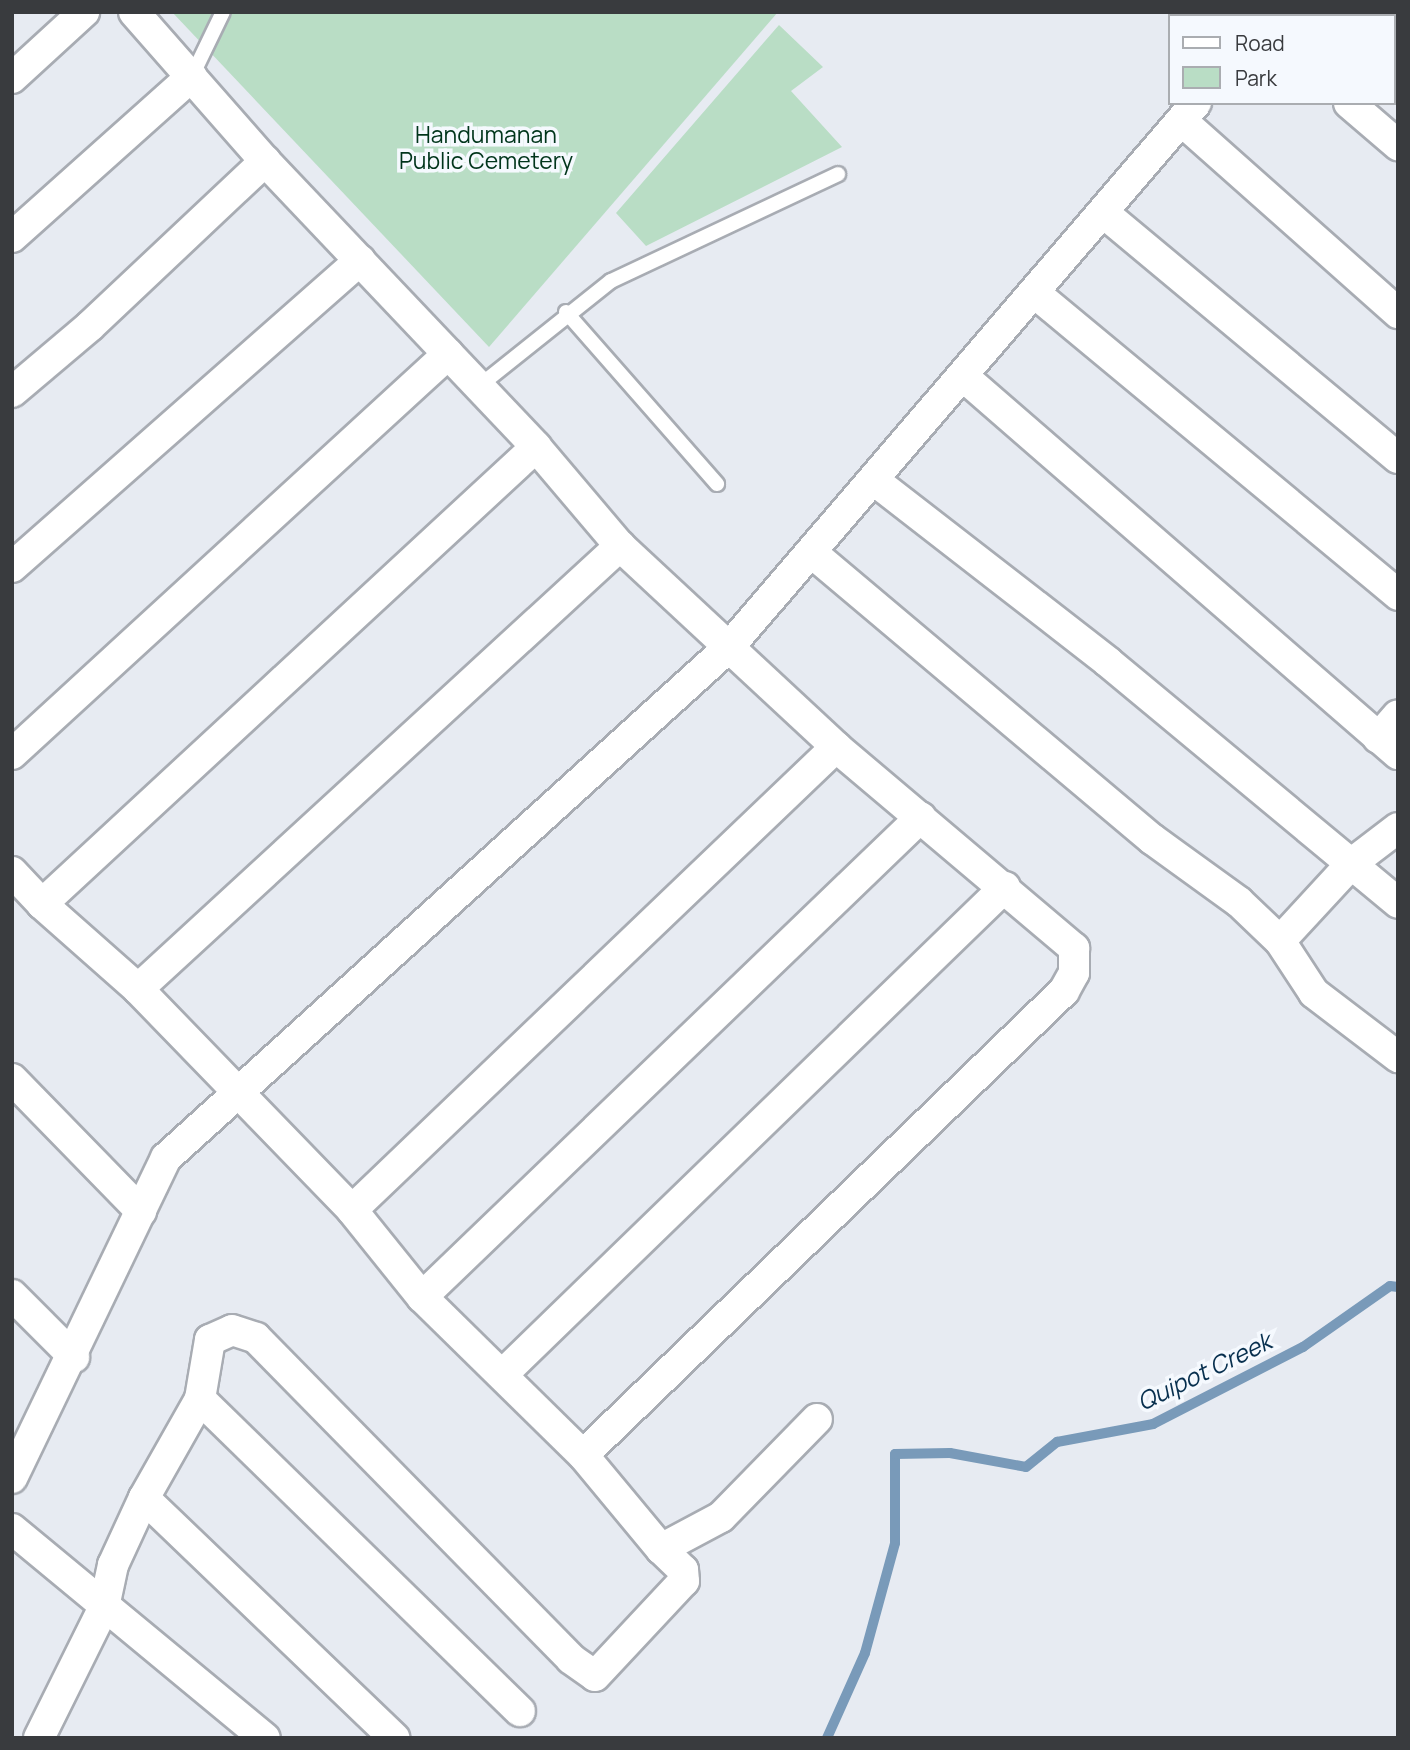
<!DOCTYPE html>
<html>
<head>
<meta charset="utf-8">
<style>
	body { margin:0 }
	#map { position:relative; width:1410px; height:1750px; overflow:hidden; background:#e7ebf2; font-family:Manrope,sans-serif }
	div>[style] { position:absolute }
	.green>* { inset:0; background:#b9ddc5 }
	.stream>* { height:10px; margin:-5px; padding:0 5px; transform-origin:5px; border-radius:5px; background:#799ab9 }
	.roads { filter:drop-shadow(2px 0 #a8acb3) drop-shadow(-2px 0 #a8acb3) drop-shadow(0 2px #a8acb3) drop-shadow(0 -2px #a8acb3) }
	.service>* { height:14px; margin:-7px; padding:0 7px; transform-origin:7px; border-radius:7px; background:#fff }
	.minor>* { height:30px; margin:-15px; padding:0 15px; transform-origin:15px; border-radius:15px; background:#fff }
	span { translate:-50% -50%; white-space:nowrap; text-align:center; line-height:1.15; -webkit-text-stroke:7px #f5f9fe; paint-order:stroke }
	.park-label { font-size:23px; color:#00351b }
	.water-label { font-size:24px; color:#072f4e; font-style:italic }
	.frame { position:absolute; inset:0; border:14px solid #393b3e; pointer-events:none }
	.legend { position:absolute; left:1168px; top:14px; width:228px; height:91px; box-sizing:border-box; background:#f5f9fe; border:2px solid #aaadb1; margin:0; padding:9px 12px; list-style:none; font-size:21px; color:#393b3e }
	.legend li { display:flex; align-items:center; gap:14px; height:35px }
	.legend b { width:35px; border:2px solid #aaadb1 }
</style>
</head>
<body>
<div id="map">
	<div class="green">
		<div style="clip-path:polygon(172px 12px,778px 12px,489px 347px)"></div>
		<div style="clip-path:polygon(779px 25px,823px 67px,791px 91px,842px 147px,646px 246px,616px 213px)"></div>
	</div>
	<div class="stream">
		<div style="left:827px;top:1738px;width:93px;rotate:-65.9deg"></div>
		<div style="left:865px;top:1653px;width:114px;rotate:-74.7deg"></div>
		<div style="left:895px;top:1543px;width:89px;rotate:-90deg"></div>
		<div style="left:895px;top:1454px;width:55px;rotate:-1deg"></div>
		<div style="left:950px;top:1453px;width:77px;rotate:10.4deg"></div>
		<div style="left:1026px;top:1467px;width:40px;rotate:-39deg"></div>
		<div style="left:1057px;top:1442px;width:98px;rotate:-10.6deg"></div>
		<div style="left:1153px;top:1424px;width:169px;rotate:-27.2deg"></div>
		<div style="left:1303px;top:1347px;width:106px;rotate:-35deg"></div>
		<div style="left:1390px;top:1286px;width:8px;rotate:7deg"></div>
	</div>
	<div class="roads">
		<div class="service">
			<div style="left:192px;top:76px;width:71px;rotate:-64.2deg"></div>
			<div style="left:566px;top:312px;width:229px;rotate:48.7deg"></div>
			<div style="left:478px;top:387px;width:170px;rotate:-38.6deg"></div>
			<div style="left:611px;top:281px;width:251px;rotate:-25.2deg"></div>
		</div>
		<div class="minor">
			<div style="left:134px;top:12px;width:198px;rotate:48.7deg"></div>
			<div style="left:265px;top:161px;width:394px;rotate:46.5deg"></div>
			<div style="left:536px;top:447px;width:130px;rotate:49.7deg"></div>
			<div style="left:620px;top:546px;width:295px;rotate:42.9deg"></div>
			<div style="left:836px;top:747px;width:312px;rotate:40.2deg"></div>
			<div style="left:1074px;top:948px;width:25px;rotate:90deg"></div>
			<div style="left:1074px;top:973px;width:21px;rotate:119deg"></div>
			<div style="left:1064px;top:991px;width:668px;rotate:136.03deg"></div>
			<div style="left:1254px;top:16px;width:4px;rotate:-63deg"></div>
			<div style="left:12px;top:78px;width:98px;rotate:-42.5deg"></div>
			<div style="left:1349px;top:103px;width:65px;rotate:40.6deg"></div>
			<div style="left:1183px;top:122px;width:288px;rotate:41.6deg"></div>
			<div style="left:1105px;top:214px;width:381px;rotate:39.8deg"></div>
			<div style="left:12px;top:237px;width:241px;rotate:-41.8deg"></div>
			<div style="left:1036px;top:294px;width:471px;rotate:39.7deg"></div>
			<div style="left:964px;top:377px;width:575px;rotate:40.98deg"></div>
			<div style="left:12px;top:392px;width:102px;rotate:-40.2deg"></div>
			<div style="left:90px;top:326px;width:241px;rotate:-43.3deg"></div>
			<div style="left:875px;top:481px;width:295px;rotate:37.8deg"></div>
			<div style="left:1108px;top:662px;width:377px;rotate:39.7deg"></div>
			<div style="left:811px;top:552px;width:446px;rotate:40.1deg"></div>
			<div style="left:1152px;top:839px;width:107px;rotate:35.9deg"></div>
			<div style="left:1239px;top:902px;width:57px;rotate:43.6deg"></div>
			<div style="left:12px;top:567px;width:464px;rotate:-41.4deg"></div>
			<div style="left:1378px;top:738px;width:30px;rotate:-49deg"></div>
			<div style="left:12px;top:754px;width:592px;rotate:-42.53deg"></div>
			<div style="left:1398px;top:828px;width:58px;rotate:142.7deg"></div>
			<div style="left:1352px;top:863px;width:106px;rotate:132.7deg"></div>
			<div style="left:1280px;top:941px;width:62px;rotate:56.8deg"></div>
			<div style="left:1314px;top:993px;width:106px;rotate:37.3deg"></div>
			<div style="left:12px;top:872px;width:44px;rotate:46.8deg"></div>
			<div style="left:42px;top:904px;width:128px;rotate:41.5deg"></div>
			<div style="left:138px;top:989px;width:308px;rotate:45.9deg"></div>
			<div style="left:352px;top:1210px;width:112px;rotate:51.2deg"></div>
			<div style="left:422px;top:1297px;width:226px;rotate:44.5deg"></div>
			<div style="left:583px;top:1455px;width:122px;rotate:50.3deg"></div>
			<div style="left:661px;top:1549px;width:68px;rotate:-28.1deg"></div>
			<div style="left:721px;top:1517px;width:137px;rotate:-45.6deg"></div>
			<div style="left:42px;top:904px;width:673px;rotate:-42.77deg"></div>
			<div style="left:138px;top:989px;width:655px;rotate:-42.59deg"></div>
			<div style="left:12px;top:1079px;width:185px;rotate:45.7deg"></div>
			<div style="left:352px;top:1210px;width:670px;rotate:-43.73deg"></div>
			<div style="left:12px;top:1295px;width:88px;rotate:45deg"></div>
			<div style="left:422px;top:1297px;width:692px;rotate:-43.89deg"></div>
			<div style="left:504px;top:1373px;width:698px;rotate:-44.13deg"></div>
			<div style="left:200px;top:1399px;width:447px;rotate:44.3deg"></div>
			<div style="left:12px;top:1478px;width:355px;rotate:-64.3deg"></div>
			<div style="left:166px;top:1158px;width:760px;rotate:-42.23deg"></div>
			<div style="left:729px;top:647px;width:717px;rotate:-49.36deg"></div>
			<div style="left:144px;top:1498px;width:347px;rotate:43.8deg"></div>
			<div style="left:12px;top:1529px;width:328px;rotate:39.6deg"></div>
			<div style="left:39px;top:1738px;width:146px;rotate:-63.6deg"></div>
			<div style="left:104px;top:1607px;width:43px;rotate:-77.9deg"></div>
			<div style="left:113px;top:1565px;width:74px;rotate:-65.2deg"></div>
			<div style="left:144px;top:1498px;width:114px;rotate:-60.5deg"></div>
			<div style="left:200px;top:1399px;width:60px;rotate:-80.4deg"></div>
			<div style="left:210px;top:1340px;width:24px;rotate:-24deg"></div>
			<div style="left:232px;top:1330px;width:25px;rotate:18deg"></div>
			<div style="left:256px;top:1338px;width:450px;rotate:45.5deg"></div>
			<div style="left:571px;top:1659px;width:29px;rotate:35deg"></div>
			<div style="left:595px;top:1676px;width:130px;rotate:-46.9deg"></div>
			<div style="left:684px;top:1581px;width:11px;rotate:-95deg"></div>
			<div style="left:683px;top:1570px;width:30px;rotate:-136deg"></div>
		</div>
	</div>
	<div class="park-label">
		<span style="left:486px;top:147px">Handumanan<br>Public Cemetery</span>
	</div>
	<div class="water-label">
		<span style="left:1204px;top:1371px;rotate:-26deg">Quipot Creek</span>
	</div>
	<div class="frame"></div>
	<ul class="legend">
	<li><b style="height:9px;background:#fff"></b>Road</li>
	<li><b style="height:19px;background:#b9ddc5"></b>Park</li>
	</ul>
</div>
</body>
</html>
